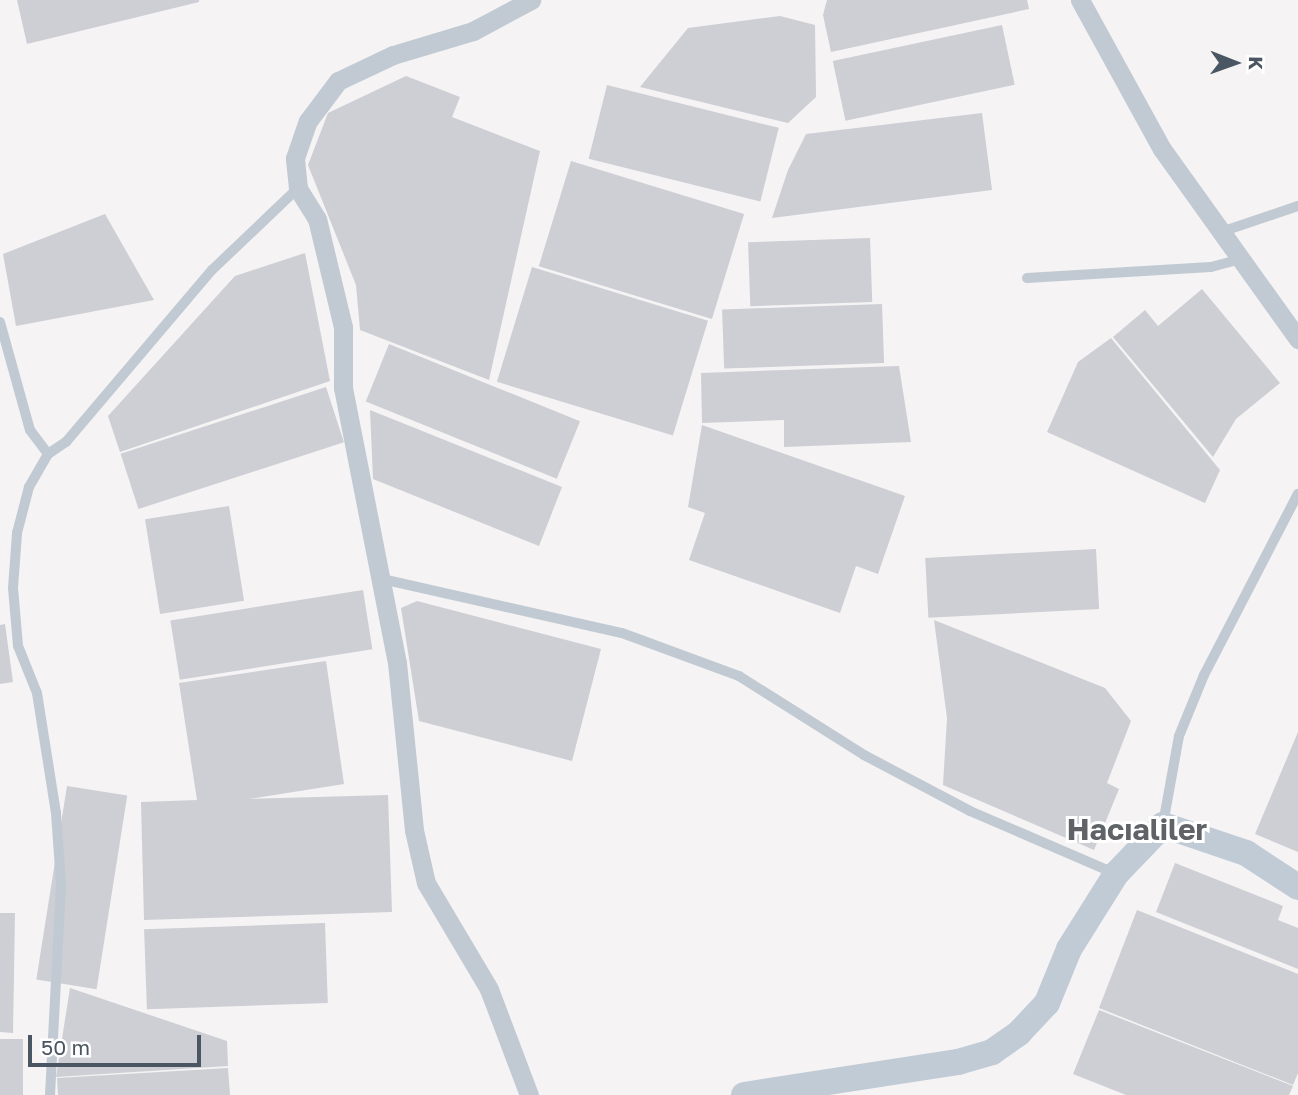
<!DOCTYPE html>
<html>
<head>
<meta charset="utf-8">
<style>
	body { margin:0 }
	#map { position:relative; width:1298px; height:1095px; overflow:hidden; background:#f5f3f3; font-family:"Golos Text",sans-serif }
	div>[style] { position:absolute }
	.building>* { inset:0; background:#cdcfd5; transform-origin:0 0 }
	.lane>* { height:10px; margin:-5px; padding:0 5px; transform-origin:5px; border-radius:5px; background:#c1cad2 }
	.street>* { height:19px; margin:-9.5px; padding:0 9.5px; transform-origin:9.5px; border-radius:9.5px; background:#c1cad2 }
	.secondary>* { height:26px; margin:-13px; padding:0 13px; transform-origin:13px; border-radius:13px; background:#c1cbd6 }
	span { translate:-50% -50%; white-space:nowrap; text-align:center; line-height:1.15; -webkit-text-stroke:6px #fff; paint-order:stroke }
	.district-label { font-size:30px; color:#5f6368; font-weight:700 }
	.north { position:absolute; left:1200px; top:28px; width:70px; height:70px; -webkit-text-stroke:5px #fff; paint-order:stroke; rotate:91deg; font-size:19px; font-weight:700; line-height:28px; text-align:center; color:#4a5661 }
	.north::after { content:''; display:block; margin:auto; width:24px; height:32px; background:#4a5661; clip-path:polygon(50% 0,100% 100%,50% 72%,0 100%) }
	.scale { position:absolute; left:28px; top:1035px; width:173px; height:32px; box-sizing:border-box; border:4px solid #4a5661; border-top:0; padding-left:9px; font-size:21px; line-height:24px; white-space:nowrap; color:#4a5661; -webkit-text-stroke:5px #fff; paint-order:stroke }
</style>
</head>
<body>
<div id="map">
	<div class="building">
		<div style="clip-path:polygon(17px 0,199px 0,199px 2px,27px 44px)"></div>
		<div style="clip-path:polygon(827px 0,1027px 0,1029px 9px,831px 52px,823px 15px)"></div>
		<div style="clip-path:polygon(780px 16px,815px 25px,816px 97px,788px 123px,640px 87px,688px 28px)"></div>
		<div style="left:1002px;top:25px;width:61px;height:173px;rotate:78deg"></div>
		<div style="clip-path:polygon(406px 76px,460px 97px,452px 117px,540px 151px,489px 380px,360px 330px,356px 285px,308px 165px,328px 113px)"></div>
		<div style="left:607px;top:85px;width:177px;height:76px;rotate:14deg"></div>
		<div style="clip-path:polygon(982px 113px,992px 190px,772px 218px,788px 170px,806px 134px)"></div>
		<div style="left:571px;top:161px;width:181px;height:110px;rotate:17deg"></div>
		<div style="clip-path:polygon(105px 214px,154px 300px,16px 326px,3px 254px)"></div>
		<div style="left:870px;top:238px;width:64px;height:122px;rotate:88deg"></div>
		<div style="clip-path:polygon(305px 253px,330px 381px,120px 452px,108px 416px,235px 276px)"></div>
		<div style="left:532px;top:267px;width:184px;height:120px;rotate:17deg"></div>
		<div style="clip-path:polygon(1202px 289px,1280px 383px,1236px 419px,1213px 457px,1113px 337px,1145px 310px,1158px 326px)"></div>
		<div style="left:882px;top:304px;width:59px;height:160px;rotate:88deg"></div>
		<div style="clip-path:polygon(1111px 338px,1220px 470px,1205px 503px,1047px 432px,1078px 362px)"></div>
		<div style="left:389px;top:344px;width:206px;height:62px;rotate:22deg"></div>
		<div style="clip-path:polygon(899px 366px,911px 442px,784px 447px,784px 420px,702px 423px,701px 373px)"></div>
		<div style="left:326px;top:387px;width:58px;height:216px;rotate:72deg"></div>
		<div style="clip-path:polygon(370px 410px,562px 487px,539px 546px,373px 479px)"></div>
		<div style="clip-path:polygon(702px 425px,905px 496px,878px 574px,856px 566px,840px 613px,689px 560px,705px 513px,688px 507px)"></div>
		<div style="left:229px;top:506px;width:96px;height:85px;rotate:81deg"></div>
		<div style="left:1096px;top:549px;width:60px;height:171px;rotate:87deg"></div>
		<div style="left:363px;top:590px;width:60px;height:195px;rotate:81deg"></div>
		<div style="clip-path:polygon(417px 601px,601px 649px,572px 761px,419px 721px,401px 608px)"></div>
		<div style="clip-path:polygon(934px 620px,1105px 688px,1131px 721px,1107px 783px,1119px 789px,1094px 850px,943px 785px,947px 718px)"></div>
		<div style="clip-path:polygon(5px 624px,13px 682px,0 684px,0 625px)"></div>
		<div style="clip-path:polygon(326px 661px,344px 784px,249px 799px,388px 795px,392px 912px,144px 920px,141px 802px,197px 800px,179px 683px)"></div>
		<div style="clip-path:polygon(1298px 732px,1298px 852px,1255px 834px)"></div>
		<div style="left:67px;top:786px;width:61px;height:196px;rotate:9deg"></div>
		<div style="clip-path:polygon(1175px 863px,1283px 906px,1278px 920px,1298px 928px,1298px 969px,1156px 912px)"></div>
		<div style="clip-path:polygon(1137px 910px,1298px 974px,1298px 1073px,1293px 1085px,1099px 1008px)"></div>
		<div style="clip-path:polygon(0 913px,15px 913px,13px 1033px,0 1032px)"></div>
		<div style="left:325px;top:923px;width:80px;height:181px;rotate:88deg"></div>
		<div style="clip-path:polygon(70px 988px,227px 1041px,228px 1066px,56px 1077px)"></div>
		<div style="clip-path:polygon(1099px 1010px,1293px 1086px,1289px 1095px,1126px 1095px,1073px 1074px)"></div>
		<div style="left:0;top:1039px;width:23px;height:56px"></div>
		<div style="clip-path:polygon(228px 1068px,230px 1095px,58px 1095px,57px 1078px)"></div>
	</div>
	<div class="lane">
		<div style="left:1221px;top:232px;width:81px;rotate:-18.7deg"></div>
		<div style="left:1027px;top:278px;width:184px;rotate:-3.4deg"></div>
		<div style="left:1211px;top:267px;width:30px;rotate:-15deg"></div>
		<div style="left:0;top:322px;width:112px;rotate:74.5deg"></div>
		<div style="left:30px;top:430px;width:30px;rotate:53deg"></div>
		<div style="left:382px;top:579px;width:246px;rotate:12.7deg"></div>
		<div style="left:622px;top:633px;width:125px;rotate:20.2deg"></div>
		<div style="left:739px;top:676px;width:148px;rotate:32.3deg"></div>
		<div style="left:864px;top:755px;width:120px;rotate:27.8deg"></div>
		<div style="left:970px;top:811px;width:159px;rotate:23.3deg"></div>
		<div style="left:1163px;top:824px;width:89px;rotate:-79.7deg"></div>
		<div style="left:1179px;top:736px;width:66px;rotate:-67.7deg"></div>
		<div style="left:1204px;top:675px;width:204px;rotate:-62.6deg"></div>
		<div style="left:50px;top:1095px;width:212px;rotate:-87deg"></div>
		<div style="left:61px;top:883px;width:70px;rotate:-94.1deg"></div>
		<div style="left:56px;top:813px;width:121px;rotate:-99deg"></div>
		<div style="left:37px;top:693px;width:51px;rotate:-112deg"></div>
		<div style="left:18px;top:646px;width:58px;rotate:-94.9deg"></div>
		<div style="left:13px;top:588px;width:55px;rotate:-85.8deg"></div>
		<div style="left:17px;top:533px;width:48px;rotate:-75.4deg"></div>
		<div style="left:29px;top:487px;width:38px;rotate:-60deg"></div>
		<div style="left:48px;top:454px;width:22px;rotate:-34deg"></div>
		<div style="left:66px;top:442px;width:226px;rotate:-49.7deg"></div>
		<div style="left:212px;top:270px;width:119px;rotate:-43.6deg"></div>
	</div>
	<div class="street">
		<div style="left:1080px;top:0;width:170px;rotate:61.2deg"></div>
		<div style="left:1162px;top:149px;width:234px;rotate:54.4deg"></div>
		<div style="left:529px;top:1095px;width:113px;rotate:-110.7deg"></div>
		<div style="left:489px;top:989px;width:123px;rotate:-120.7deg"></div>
		<div style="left:426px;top:883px;width:54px;rotate:-102.8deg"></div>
		<div style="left:414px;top:830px;width:168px;rotate:-95.8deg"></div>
		<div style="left:397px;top:663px;width:280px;rotate:-101.1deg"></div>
		<div style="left:343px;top:388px;width:61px;rotate:-90deg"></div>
		<div style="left:343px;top:327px;width:111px;rotate:-103.5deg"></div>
		<div style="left:317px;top:219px;width:36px;rotate:-122deg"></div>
		<div style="left:298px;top:188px;width:30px;rotate:-96deg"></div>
		<div style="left:295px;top:158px;width:39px;rotate:-71deg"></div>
		<div style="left:308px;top:121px;width:50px;rotate:-53.1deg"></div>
		<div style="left:338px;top:81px;width:61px;rotate:-25.3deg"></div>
		<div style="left:393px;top:55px;width:84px;rotate:-16.7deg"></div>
		<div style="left:473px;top:31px;width:66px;rotate:-28.1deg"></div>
	</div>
	<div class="secondary">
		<div style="left:744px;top:1095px;width:217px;rotate:-8.8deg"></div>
		<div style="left:958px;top:1062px;width:35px;rotate:-16deg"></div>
		<div style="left:992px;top:1052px;width:33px;rotate:-35deg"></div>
		<div style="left:1019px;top:1033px;width:41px;rotate:-47deg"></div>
		<div style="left:1047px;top:1003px;width:58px;rotate:-67.8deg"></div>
		<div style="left:1069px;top:949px;width:89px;rotate:-57.9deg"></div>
		<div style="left:1116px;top:874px;width:68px;rotate:-46.2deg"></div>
		<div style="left:1163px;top:825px;width:88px;rotate:18.6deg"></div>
		<div style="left:1246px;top:853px;width:62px;rotate:33.2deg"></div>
	</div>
	<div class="district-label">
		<span style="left:1137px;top:829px">Hacıaliler</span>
	</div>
	<div class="north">K</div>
	<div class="scale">50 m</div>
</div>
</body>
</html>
